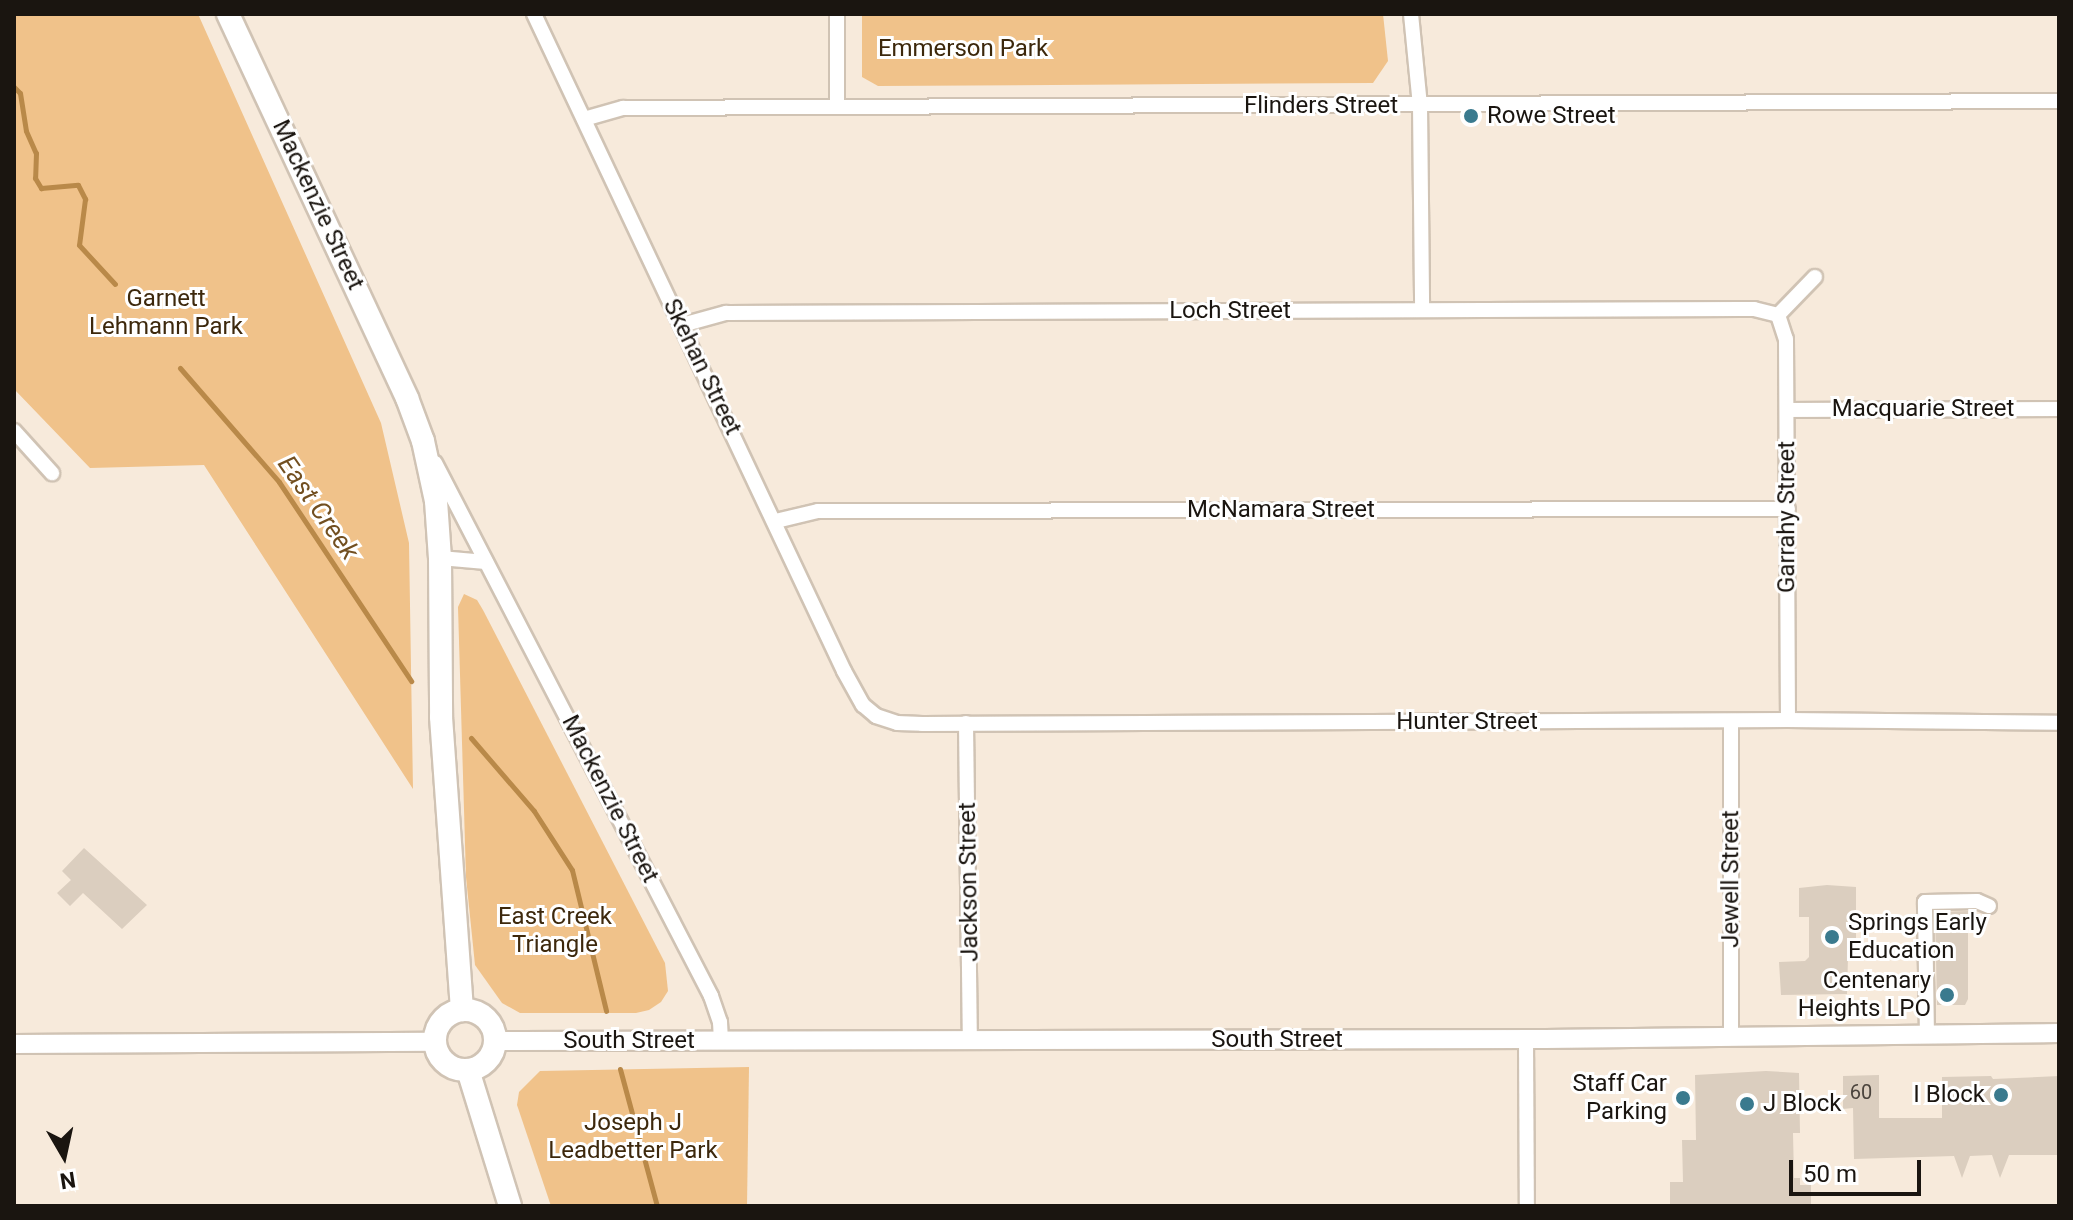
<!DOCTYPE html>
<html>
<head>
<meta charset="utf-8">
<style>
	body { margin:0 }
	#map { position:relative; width:2073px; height:1220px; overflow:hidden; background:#f7eadb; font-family:Roboto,sans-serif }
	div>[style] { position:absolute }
	.green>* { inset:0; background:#f0c28a }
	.stream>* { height:5px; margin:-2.5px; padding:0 2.5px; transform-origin:2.5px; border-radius:2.5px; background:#b98949 }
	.building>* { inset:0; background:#dbcebf }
	.roads { filter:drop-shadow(2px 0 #d0c3b4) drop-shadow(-2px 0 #d0c3b4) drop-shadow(0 2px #d0c3b4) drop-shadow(0 -2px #d0c3b4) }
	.minor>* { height:14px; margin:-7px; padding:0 7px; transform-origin:7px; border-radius:7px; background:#fff }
	.tertiary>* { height:18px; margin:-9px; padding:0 9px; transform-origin:9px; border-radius:9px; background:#fff }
	.secondary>* { height:22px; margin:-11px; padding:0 11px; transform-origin:11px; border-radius:11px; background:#fff }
	.secondary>.ring { margin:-11px; padding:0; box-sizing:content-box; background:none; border:22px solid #fff; border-radius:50% }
	.dots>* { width:22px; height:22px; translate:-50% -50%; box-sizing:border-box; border:4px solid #fff; border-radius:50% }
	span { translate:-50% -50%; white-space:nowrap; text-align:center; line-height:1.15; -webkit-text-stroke:6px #fff; paint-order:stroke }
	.number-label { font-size:20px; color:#4a433c }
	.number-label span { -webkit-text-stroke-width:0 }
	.park-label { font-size:24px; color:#3d280c }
	.street-label { font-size:24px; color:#1a1510 }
	.poi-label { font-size:24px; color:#1a1510 }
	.left { translate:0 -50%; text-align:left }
	.right { translate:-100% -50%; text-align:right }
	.water-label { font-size:26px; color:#724f20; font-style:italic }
	.frame { position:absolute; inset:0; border:16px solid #1a1510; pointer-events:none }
	.north { position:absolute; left:24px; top:1116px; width:80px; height:80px; -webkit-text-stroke:6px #fff; paint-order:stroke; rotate:171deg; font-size:22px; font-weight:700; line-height:32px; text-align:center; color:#1a1510 }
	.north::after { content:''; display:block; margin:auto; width:28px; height:36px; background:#1a1510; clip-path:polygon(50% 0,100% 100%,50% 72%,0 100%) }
	.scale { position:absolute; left:1789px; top:1160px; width:132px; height:36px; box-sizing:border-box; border:4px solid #1a1510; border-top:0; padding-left:10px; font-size:24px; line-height:28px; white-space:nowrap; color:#1a1510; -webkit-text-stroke:6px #fff; paint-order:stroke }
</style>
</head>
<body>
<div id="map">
	<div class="green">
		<div style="clip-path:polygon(14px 14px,198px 14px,381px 423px,409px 543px,413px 789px,204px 465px,90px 468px,14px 389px)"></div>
		<div style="clip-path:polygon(862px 14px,1383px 14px,1388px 61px,1373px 83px,878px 86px,862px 77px)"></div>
		<div style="clip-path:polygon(464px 594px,477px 600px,483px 610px,665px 963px,668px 991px,661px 1002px,649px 1010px,636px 1013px,520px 1013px,502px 1003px,475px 965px,466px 877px,458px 607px)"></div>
		<div style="clip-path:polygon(749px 1067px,747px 1206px,551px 1206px,517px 1105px,519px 1092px,540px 1071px)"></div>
	</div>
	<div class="stream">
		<div style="left:14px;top:87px;width:8px;rotate:45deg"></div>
		<div style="left:20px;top:93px;width:38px;rotate:81deg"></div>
		<div style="left:26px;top:131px;width:24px;rotate:66deg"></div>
		<div style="left:36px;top:153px;width:25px;rotate:92deg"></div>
		<div style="left:35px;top:178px;width:12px;rotate:59deg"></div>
		<div style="left:41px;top:188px;width:37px;rotate:-5deg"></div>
		<div style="left:78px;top:185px;width:16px;rotate:63deg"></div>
		<div style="left:85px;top:199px;width:46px;rotate:97.4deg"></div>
		<div style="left:79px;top:245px;width:53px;rotate:47.3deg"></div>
		<div style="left:180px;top:368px;width:151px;rotate:49deg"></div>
		<div style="left:279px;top:482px;width:239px;rotate:56.4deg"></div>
		<div style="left:471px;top:738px;width:96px;rotate:49.2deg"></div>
		<div style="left:534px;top:811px;width:70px;rotate:57.2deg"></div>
		<div style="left:572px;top:870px;width:145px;rotate:76.4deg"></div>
		<div style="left:620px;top:1069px;width:142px;rotate:74.9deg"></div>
	</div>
	<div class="building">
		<div style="clip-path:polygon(84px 848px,147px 905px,122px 929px,83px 893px,70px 906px,57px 893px,71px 880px,62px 871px)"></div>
		<div style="clip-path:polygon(1827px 885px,1856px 887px,1856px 957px,1848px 957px,1847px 994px,1781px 995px,1779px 962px,1805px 961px,1809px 957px,1809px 917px,1799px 917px,1799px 888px)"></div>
		<div style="clip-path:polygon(1968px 911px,1968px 999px,1965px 1005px,1937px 1005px,1935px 912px)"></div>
		<div style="clip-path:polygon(1766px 1071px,1799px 1073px,1800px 1133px,1793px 1133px,1794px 1178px,1800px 1178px,1800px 1185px,1811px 1185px,1811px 1206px,1670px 1206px,1670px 1182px,1683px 1182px,1682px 1140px,1696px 1140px,1695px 1075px)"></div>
		<div style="clip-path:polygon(1879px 1075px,1879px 1118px,1942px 1118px,1942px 1077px,1991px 1076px,1993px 1079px,2059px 1076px,2059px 1155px,2009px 1155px,2000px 1178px,1992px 1155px,1970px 1156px,1962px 1178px,1954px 1156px,1854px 1159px,1853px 1108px,1843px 1109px,1843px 1076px)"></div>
	</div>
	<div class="roads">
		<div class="minor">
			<div style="left:534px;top:14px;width:726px;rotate:64.74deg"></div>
			<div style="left:844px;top:671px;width:39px;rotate:61deg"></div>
			<div style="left:863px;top:705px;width:17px;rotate:40deg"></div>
			<div style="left:876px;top:716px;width:22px;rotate:18deg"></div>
			<div style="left:897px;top:723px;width:25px;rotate:2deg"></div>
			<div style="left:922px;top:724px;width:866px;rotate:-0.26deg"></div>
			<div style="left:1788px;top:720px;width:271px;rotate:0.6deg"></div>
			<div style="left:837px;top:14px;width:92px;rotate:90deg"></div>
			<div style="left:1411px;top:14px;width:91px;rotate:84.4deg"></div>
			<div style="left:1420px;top:105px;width:205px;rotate:89.4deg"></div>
			<div style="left:584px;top:119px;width:41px;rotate:-15.8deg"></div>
			<div style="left:623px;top:108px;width:1436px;rotate:-0.28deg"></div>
			<div style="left:1778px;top:315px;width:25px;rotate:72deg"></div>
			<div style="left:1786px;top:339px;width:381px;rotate:89.7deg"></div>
			<div style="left:1778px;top:315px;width:53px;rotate:-45.8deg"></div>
			<div style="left:682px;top:325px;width:46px;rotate:-15.3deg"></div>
			<div style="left:726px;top:313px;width:1028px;rotate:-0.22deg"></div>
			<div style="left:1754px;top:309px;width:25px;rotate:14deg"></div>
			<div style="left:1787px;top:410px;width:272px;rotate:-0.2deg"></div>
			<div style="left:14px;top:431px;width:57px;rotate:47.9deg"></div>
			<div style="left:435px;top:463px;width:600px;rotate:62.62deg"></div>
			<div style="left:711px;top:996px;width:28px;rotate:71deg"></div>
			<div style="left:720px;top:1022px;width:19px;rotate:87deg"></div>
			<div style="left:776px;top:521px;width:43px;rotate:-13.4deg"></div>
			<div style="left:818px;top:511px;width:970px;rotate:-0.12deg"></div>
			<div style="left:440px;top:558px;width:46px;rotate:5deg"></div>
			<div style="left:966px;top:723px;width:318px;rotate:89.3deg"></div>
			<div style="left:1927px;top:1036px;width:134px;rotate:-90.9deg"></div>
			<div style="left:1925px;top:902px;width:52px;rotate:-1.1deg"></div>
			<div style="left:1977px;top:901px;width:13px;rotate:23deg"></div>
			<div style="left:1731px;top:1038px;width:317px;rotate:-90deg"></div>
			<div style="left:1526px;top:1039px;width:167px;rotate:89.7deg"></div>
		</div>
		<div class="tertiary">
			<div style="left:496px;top:1041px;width:1049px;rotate:-0.11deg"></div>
			<div style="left:1545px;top:1039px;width:514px;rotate:-0.67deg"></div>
			<div style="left:14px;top:1044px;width:421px;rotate:-0.3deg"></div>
		</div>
		<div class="secondary">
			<div style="left:228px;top:14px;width:424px;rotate:65deg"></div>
			<div style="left:407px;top:398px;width:46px;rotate:69.6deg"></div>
			<div style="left:423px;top:441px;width:61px;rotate:77.8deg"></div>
			<div style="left:436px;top:501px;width:57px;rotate:86deg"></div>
			<div style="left:440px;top:558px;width:159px;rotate:89.6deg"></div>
			<div style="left:441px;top:717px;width:294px;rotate:85.9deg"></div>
			<div class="ring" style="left:435px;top:1010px;width:38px;height:38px"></div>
			<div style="left:468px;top:1070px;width:142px;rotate:72.8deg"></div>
		</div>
	</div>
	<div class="dots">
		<div style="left:1471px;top:116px;background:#3a7a8e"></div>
		<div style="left:1832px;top:937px;background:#3a7a8e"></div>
		<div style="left:1947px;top:995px;background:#3a7a8e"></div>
		<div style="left:2001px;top:1095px;background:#3a7a8e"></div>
		<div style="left:1683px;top:1098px;background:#3a7a8e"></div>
		<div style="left:1747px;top:1104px;background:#3a7a8e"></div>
	</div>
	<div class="number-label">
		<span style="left:1861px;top:1092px">60</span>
	</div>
	<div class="park-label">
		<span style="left:963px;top:49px">Emmerson Park</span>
		<span style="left:166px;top:313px">Garnett<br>Lehmann Park</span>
		<span style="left:555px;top:931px">East Creek<br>Triangle</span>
		<span style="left:633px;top:1137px">Joseph J<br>Leadbetter Park</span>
	</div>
	<div class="street-label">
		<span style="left:1321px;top:106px">Flinders Street</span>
		<span style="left:318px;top:205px;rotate:65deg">Mackenzie Street</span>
		<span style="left:1230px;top:311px">Loch Street</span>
		<span style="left:702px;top:367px;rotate:64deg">Skehan Street</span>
		<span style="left:1923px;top:409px">Macquarie Street</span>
		<span style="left:1281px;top:510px">McNamara Street</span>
		<span style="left:1787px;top:517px;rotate:-90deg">Garrahy Street</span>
		<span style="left:1467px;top:722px">Hunter Street</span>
		<span style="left:610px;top:799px;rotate:63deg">Mackenzie Street</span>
		<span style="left:1731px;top:879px;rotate:-90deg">Jewell Street</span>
		<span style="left:969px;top:882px;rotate:-91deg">Jackson Street</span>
		<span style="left:1277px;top:1040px">South Street</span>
		<span style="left:629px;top:1041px">South Street</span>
	</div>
	<div class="poi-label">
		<span class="left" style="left:1487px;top:116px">Rowe Street</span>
		<span class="left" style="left:1848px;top:937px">Springs Early<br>Education</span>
		<span class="right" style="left:1931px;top:995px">Centenary<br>Heights LPO</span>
		<span class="right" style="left:1667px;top:1098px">Staff Car<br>Parking</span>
		<span class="right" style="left:1985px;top:1095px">I Block</span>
		<span class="left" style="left:1763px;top:1104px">J Block</span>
	</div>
	<div class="water-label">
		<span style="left:318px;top:508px;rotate:55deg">East Creek</span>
	</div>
	<div class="frame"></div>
	<div class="north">N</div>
	<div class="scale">50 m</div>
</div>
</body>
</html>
